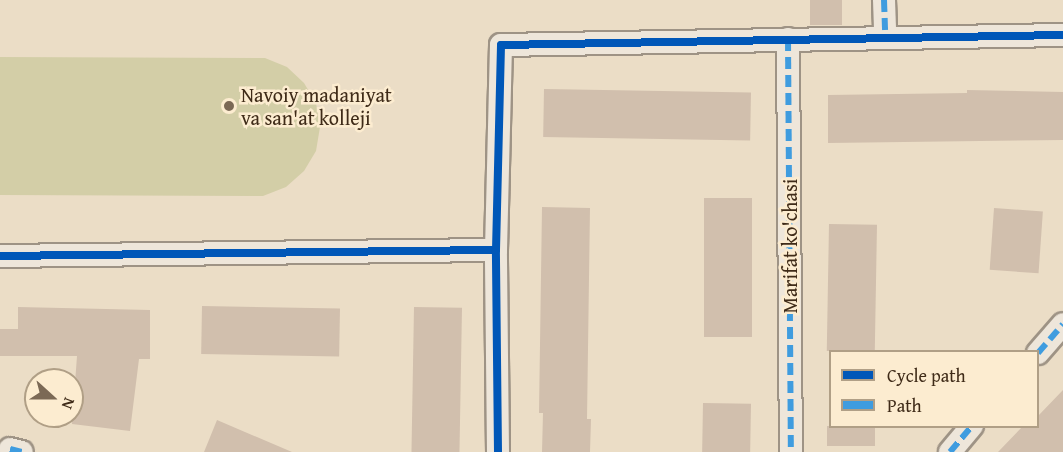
<!DOCTYPE html>
<html>
<head>
<meta charset="utf-8">
<style>
	body { margin:0 }
	#map { position:relative; width:1063px; height:452px; overflow:hidden; background:#ebddc6; font-family:"Gentium Book Plus",serif }
	div>[style] { position:absolute }
	.green>* { inset:0; background:#d3cea7 }
	.building>* { inset:0; background:#d1bfad; transform-origin:0 0 }
	.roads { filter:drop-shadow(2px 0 #9e9385) drop-shadow(-2px 0 #9e9385) drop-shadow(0 2px #9e9385) drop-shadow(0 -2px #9e9385) }
	.minor>* { height:22px; margin:-11px; padding:0 11px; transform-origin:11px; border-radius:11px; background:#eee6da }
	.quiet>* { height:6px; margin-top:-3px; transform-origin:0; background:repeating-linear-gradient(90deg,#3f9cdf 0 12px,transparent 0 18px) }
	.cycleway>* { height:8px; margin:-4px; padding:0 4px; transform-origin:4px; border-radius:4px; background:#0057b8 }
	.dots>* { width:16px; height:16px; translate:-50% -50%; box-sizing:border-box; border:3px solid #fcecd0; border-radius:50% }
	span { translate:-50% -50%; white-space:nowrap; text-align:center; line-height:1.15; -webkit-text-stroke:5px #fcecd0; paint-order:stroke }
	.poi-label { font-size:20px; color:#3f2b18 }
	.left { translate:0 -50%; text-align:left }
	.street-label { font-size:20px; color:#3f2b18 }
	.legend { position:absolute; left:829px; top:350px; width:210px; height:78px; box-sizing:border-box; background:#fcecd0; border:2px solid #b09f86; margin:0; padding:8px 10px; list-style:none; font-size:18px; color:#3f2b18 }
	.legend li { display:flex; align-items:center; gap:12px; height:30px }
	.legend b { width:30px; border:2px solid #b09f86 }
	.north { position:absolute; left:24px; top:368px; width:60px; height:60px; box-sizing:border-box; background:#fcecd0; border:2px solid #b09f86; border-radius:50%; rotate:111deg; font-size:16px; font-weight:700; line-height:24px; text-align:center; color:#3f2b18 }
	.north::after { content:''; display:block; margin:auto; width:21px; height:27px; background:#7b6955; clip-path:polygon(50% 0,100% 100%,50% 72%,0 100%) }
</style>
</head>
<body>
<div id="map">
	<div class="green">
		<div style="clip-path:polygon(0 57px,265px 58px,287px 67px,304px 83px,316px 103px,320px 127px,316px 151px,304px 171px,286px 187px,263px 196px,0 195px)"></div>
	</div>
	<div class="building">
		<div style="left:810px;top:0;width:32px;height:25px"></div>
		<div style="left:544px;top:89px;width:207px;height:48px;rotate:1deg"></div>
		<div style="clip-path:polygon(967px 90px,1063px 92px,1063px 140px,828px 143px,828px 95px,967px 93px)"></div>
		<div style="left:704px;top:198px;width:48px;height:139px"></div>
		<div style="clip-path:polygon(542px 207px,590px 208px,587px 419px,591px 419px,590px 452px,542px 452px,543px 413px,539px 413px)"></div>
		<div style="left:994px;top:208px;width:49px;height:62px;rotate:4deg"></div>
		<div style="left:829px;top:224px;width:48px;height:127px;rotate:1deg"></div>
		<div style="left:202px;top:306px;width:138px;height:48px;rotate:1deg"></div>
		<div style="clip-path:polygon(18px 307px,150px 310px,150px 359px,139px 359px,130px 431px,72px 424px,77px 356px,0 356px,0 329px,18px 329px)"></div>
		<div style="left:414px;top:307px;width:48px;height:145px;rotate:1deg"></div>
		<div style="clip-path:polygon(1063px 390px,1063px 452px,998px 452px,1023px 426px,1038px 426px,1038px 416px)"></div>
		<div style="left:703px;top:403px;width:48px;height:49px;rotate:1deg"></div>
		<div style="clip-path:polygon(217px 420px,292px 452px,204px 452px)"></div>
		<div style="left:827px;top:426px;width:48px;height:20px"></div>
	</div>
	<div class="roads">
		<div class="minor">
			<div style="left:884px;top:0;width:37px;rotate:88deg"></div>
			<div style="left:788px;top:39px;width:413px;rotate:89.6deg"></div>
			<div style="left:0;top:256px;width:496px;rotate:-0.7deg"></div>
			<div style="left:1038px;top:353px;width:38px;rotate:-49deg"></div>
			<div style="left:10px;top:449px;width:12px;rotate:14deg"></div>
			<div style="left:498px;top:452px;width:202px;rotate:-90.6deg"></div>
			<div style="left:496px;top:250px;width:205px;rotate:-88.6deg"></div>
			<div style="left:501px;top:45px;width:562px;rotate:-1.02deg"></div>
			<div style="left:950px;top:452px;width:34px;rotate:-50deg"></div>
		</div>
	</div>
	<div class="quiet">
		<div style="left:884px;top:0;width:37px;rotate:88deg"></div>
		<div style="left:788px;top:39px;width:413px;rotate:89.6deg"></div>
		<div style="left:1038px;top:353px;width:38px;rotate:-49deg"></div>
		<div style="left:10px;top:449px;width:12px;rotate:14deg"></div>
		<div style="left:950px;top:452px;width:34px;rotate:-50deg"></div>
	</div>
	<div class="cycleway">
		<div style="left:0;top:256px;width:496px;rotate:-0.7deg"></div>
		<div style="left:498px;top:452px;width:202px;rotate:-90.6deg"></div>
		<div style="left:496px;top:250px;width:205px;rotate:-88.6deg"></div>
		<div style="left:501px;top:45px;width:562px;rotate:-1.02deg"></div>
	</div>
	<div class="dots">
		<div style="left:229px;top:106px;background:#7b6955"></div>
	</div>
	<div class="poi-label">
		<span class="left" style="left:241px;top:106px">Navoiy madaniyat<br>va san'at kolleji</span>
	</div>
	<div class="street-label">
		<span style="left:789px;top:246px;rotate:-90deg">Marifat ko'chasi</span>
	</div>
	<ul class="legend">
	<li><b style="height:8px;background:#0057b8"></b>Cycle path</li>
	<li><b style="height:8px;background:#3f9cdf"></b>Path</li>
	</ul>
	<div class="north">N</div>
</div>
</body>
</html>
